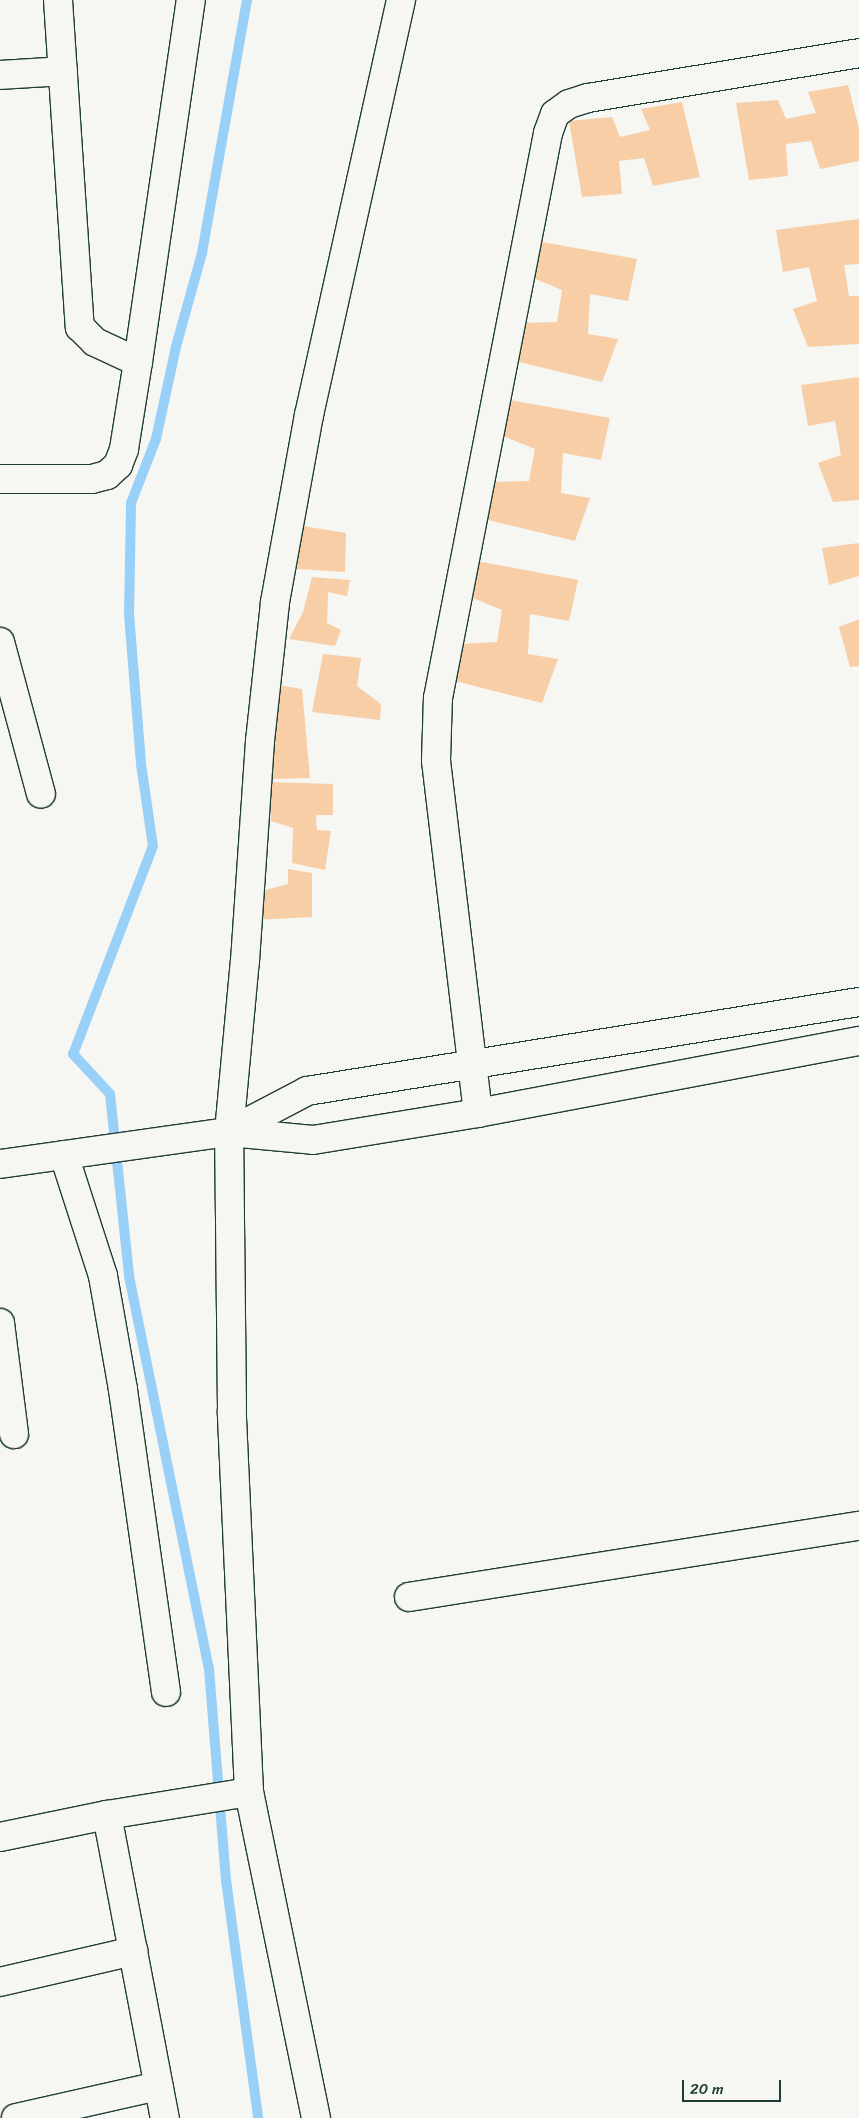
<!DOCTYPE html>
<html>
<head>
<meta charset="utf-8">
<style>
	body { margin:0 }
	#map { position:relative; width:859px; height:2118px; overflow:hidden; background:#f6f6f2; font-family:Sriracha,sans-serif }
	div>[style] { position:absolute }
	.stream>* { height:10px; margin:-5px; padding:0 5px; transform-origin:5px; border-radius:5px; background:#99d0f8 }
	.building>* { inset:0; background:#f8cea7 }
	.roads { filter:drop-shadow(1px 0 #1f3d34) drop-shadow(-1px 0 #1f3d34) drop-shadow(0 1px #1f3d34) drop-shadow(0 -1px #1f3d34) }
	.minor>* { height:28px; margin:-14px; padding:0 14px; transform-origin:14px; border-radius:14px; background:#f6f6f2 }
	span { translate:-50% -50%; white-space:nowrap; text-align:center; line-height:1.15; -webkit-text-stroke:4px #f6f6f2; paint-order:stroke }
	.scale { position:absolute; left:682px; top:2080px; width:99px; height:22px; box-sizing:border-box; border:2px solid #1f3d34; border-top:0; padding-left:6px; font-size:15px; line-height:18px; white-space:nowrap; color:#1f3d34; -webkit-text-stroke:4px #f6f6f2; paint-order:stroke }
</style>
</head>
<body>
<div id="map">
	<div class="stream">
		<div style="left:247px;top:0;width:257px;rotate:100.1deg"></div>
		<div style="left:202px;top:253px;width:98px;rotate:105.5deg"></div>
		<div style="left:176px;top:347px;width:94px;rotate:102.3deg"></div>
		<div style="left:156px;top:439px;width:69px;rotate:111.3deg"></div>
		<div style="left:131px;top:503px;width:111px;rotate:91deg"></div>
		<div style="left:129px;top:614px;width:150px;rotate:85.4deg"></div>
		<div style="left:141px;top:764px;width:83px;rotate:81.7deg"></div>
		<div style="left:153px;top:846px;width:223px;rotate:111deg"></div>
		<div style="left:73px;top:1054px;width:54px;rotate:47.2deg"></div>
		<div style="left:110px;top:1094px;width:183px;rotate:84deg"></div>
		<div style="left:129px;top:1276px;width:401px;rotate:78.5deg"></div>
		<div style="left:209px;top:1669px;width:212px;rotate:85.4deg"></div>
		<div style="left:226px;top:1880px;width:240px;rotate:82.3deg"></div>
	</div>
	<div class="building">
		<div style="clip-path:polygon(848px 85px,859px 128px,859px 161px,820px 169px,811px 141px,786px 144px,788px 176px,749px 180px,736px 103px,778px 100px,786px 119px,816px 113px,808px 92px)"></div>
		<div style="clip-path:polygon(682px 102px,700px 177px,653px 186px,644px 158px,619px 161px,622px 194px,582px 197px,569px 121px,612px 117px,620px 137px,650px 130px,641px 109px)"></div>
		<div style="clip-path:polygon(859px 219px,859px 264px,844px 265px,849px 296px,859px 296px,859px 344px,808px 347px,793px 309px,817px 301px,809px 267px,783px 272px,776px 230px)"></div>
		<div style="clip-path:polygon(537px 241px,637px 259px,628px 301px,590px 294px,588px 334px,618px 339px,602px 382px,515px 361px,521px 323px,557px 322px,562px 290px,528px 276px)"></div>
		<div style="clip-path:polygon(859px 377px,859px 500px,833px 502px,818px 463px,841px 455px,835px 421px,808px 426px,801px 385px)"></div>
		<div style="clip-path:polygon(510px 400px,610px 418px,601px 460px,563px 453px,561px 493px,590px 498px,575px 541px,488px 520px,494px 482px,529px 481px,535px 449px,501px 435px)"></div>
		<div style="clip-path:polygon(303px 526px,346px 533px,345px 572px,297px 569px)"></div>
		<div style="clip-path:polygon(859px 543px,859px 576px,829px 585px,822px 548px)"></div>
		<div style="clip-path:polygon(477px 561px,578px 580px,569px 621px,530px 614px,528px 654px,558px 659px,542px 703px,455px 681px,461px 644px,497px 642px,502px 610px,468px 596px)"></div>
		<div style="clip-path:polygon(312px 577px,350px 580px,347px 596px,328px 592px,327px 623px,341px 630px,335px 646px,289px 639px,303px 612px)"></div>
		<div style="clip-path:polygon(859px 619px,859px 666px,850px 667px,839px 627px)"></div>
		<div style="clip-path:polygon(323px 654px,361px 658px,357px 686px,381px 704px,380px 720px,312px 712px)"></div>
		<div style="clip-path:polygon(271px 684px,302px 689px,310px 778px,273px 779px,265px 759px)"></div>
		<div style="clip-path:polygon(269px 782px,333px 784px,333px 815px,316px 815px,317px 830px,331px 831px,325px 870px,292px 863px,293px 828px,271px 821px)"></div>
		<div style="clip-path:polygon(288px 869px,312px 873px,312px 917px,254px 920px,255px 893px,288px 884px)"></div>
	</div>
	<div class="roads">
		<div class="minor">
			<div style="left:58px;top:0;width:328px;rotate:86.2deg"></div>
			<div style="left:80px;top:327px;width:21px;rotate:45deg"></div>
			<div style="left:95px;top:342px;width:47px;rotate:24.9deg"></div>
			<div style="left:0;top:75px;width:63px;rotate:-3.6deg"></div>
			<div style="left:0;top:479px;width:92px"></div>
			<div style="left:92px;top:479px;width:16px;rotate:-15deg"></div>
			<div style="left:107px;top:475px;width:15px;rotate:-42deg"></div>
			<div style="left:118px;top:465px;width:17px;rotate:-69deg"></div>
			<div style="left:124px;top:449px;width:88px;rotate:-80.9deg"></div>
			<div style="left:138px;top:362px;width:366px;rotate:-81.7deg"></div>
			<div style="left:0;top:642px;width:157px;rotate:74.9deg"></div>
			<div style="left:478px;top:1113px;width:355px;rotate:-96.8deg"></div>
			<div style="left:436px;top:760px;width:62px;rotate:-88.2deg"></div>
			<div style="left:438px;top:698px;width:576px;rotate:-78.98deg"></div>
			<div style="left:548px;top:133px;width:20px;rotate:-70deg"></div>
			<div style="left:555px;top:114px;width:17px;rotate:-36deg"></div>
			<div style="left:569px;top:104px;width:20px;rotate:-18deg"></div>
			<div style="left:588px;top:98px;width:275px;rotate:-9.4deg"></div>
			<div style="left:229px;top:1132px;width:88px;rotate:-27.7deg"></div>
			<div style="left:307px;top:1091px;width:559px;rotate:-9.16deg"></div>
			<div style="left:64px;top:1155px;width:127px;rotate:72.1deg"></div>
			<div style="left:103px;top:1276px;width:116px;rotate:80deg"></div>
			<div style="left:123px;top:1390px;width:305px;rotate:81.9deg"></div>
			<div style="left:0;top:1164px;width:231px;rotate:-8deg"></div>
			<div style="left:229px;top:1132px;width:84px;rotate:5.4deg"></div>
			<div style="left:313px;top:1140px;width:167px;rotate:-9.3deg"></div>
			<div style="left:478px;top:1113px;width:388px;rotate:-10.7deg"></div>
			<div style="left:0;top:1323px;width:112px;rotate:82.8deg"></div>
			<div style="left:409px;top:1597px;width:456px;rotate:-9deg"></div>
			<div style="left:107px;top:1815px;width:309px;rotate:79.2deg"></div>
			<div style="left:0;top:1837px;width:109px;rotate:-11.6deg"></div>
			<div style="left:107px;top:1815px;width:144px;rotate:-9.2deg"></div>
			<div style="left:0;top:1982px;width:137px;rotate:-13.1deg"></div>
			<div style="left:16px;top:2118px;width:146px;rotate:-12.7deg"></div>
			<div style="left:316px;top:2118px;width:333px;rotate:-101.6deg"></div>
			<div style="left:249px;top:1792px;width:381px;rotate:-92.6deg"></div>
			<div style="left:232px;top:1411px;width:279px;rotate:-90.6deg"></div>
			<div style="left:229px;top:1132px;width:172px;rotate:-84.7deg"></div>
			<div style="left:245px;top:961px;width:221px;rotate:-86.1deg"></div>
			<div style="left:260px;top:741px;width:140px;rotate:-83.8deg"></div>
			<div style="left:275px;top:602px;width:190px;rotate:-79.7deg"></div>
			<div style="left:309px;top:415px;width:425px;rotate:-77.5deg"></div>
		</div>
	</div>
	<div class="scale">20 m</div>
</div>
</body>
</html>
